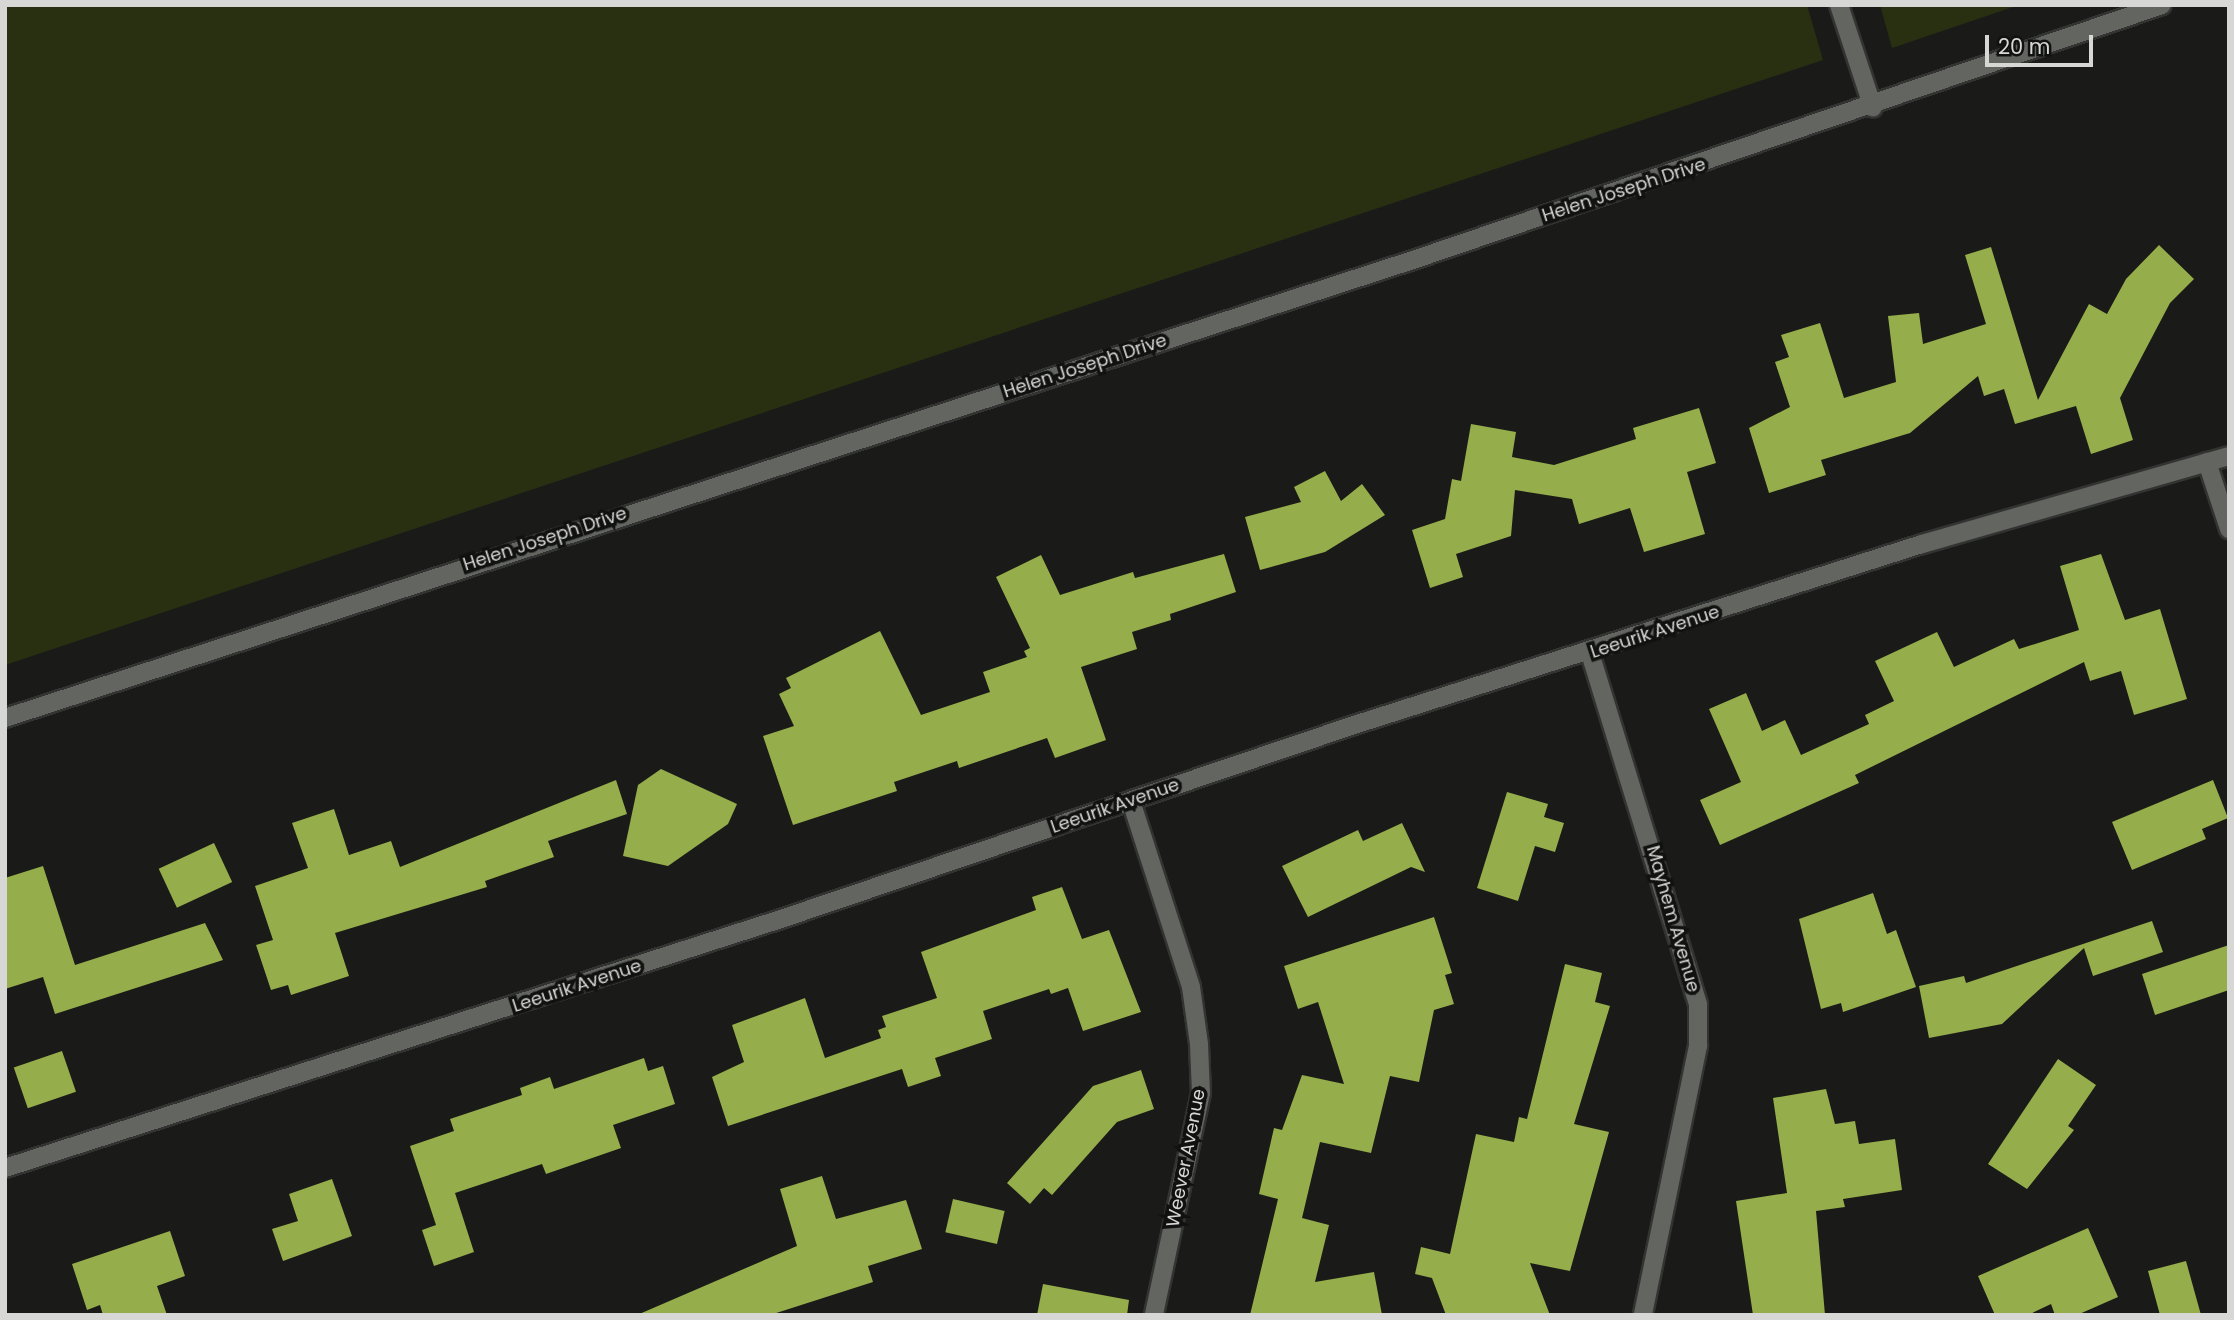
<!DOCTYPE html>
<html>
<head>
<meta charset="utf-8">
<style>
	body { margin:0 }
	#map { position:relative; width:2234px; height:1320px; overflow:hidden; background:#1a1b18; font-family:Poppins,sans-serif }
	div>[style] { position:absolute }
	.green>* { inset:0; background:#283011 }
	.building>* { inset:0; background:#95ad4a; transform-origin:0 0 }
	.roads { filter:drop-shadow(2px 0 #333432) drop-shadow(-2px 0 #333432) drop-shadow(0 2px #333432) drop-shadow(0 -2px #333432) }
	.minor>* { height:18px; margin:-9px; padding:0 9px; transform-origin:9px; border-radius:9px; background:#636560 }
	span { translate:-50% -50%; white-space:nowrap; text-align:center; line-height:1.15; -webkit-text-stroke:7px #11120f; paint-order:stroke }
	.street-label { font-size:18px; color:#d7d8d5 }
	.frame { position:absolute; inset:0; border:7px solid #d7d8d5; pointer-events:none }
	.scale { position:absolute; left:1985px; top:35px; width:108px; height:32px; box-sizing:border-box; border:4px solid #d7d8d5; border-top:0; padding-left:9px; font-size:21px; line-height:24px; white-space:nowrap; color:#d7d8d5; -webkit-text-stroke:5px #11120f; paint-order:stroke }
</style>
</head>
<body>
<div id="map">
	<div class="green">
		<div style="clip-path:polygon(5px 5px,1807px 5px,1823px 60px,5px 665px)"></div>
		<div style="clip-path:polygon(1880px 5px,2019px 5px,1892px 48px)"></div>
	</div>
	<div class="building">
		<div style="clip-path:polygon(2159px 245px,2194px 279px,2170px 303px,2120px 398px,2133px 440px,2091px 454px,2076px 406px,2015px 424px,2004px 389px,1984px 396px,1978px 376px,1910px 433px,1821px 460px,1826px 475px,1769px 493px,1749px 428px,1790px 407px,1775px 362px,1789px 357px,1781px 335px,1820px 323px,1844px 398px,1896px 382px,1888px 316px,1919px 313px,1923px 344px,1986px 324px,1965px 255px,1991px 247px,2038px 400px,2089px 304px,2107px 314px,2126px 279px)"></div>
		<div style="clip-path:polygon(1699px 408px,1716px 463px,1687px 472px,1705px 534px,1644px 552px,1630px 508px,1579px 524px,1572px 499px,1515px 490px,1511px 536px,1456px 554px,1463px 577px,1430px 588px,1412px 530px,1445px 519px,1452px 479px,1461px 481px,1471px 424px,1516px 432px,1512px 457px,1554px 465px,1636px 439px,1633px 428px)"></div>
		<div style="clip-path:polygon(1325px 471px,1341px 501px,1362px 484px,1385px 515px,1325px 552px,1260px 570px,1245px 517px,1301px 502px,1294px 487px)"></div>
		<div style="clip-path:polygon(1224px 554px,1236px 592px,1170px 614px,1171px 620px,1132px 632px,1137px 649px,1081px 667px,1106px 740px,1055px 758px,1047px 738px,959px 768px,957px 761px,894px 782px,897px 791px,793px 825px,763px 736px,794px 726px,779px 694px,791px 688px,786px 678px,880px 631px,921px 715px,990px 692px,983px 672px,1027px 657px,1024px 651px,1030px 648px,996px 577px,1041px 555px,1060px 595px,1133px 572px,1135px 578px)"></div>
		<div style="clip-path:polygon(2101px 554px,2125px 620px,2160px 609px,2187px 699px,2134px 715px,2121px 671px,2090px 681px,2084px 662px,1855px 775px,1859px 783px,1720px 845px,1700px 800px,1741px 782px,1709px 709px,1746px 693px,1762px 731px,1785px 720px,1801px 755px,1869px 724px,1865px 715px,1894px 701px,1875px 661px,1937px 632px,1954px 667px,2014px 639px,2019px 649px,2079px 630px,2060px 566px)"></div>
		<div style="clip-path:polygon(661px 769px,737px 804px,728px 824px,668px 866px,623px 856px,638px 785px)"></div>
		<div style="clip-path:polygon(616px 780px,627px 814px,548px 841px,554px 857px,485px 881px,487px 887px,335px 933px,349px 976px,291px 995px,288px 985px,271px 990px,256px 945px,273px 940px,255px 886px,308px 868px,292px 823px,334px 809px,349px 855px,391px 841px,400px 867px)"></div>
		<div style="clip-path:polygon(2213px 780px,2228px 818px,2202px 829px,2206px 839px,2132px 870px,2112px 822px)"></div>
		<div style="clip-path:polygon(1507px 792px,1548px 804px,1544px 817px,1564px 823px,1555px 852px,1535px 846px,1518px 901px,1477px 888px)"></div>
		<div style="clip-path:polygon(1402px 823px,1425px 872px,1411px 867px,1308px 917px,1282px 866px,1358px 830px,1363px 841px)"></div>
		<div style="left:214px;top:843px;width:43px;height:61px;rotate:65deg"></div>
		<div style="clip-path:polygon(43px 866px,75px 965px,205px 923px,223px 960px,55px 1014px,43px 977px,5px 989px,5px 878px)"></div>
		<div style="clip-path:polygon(1062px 887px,1082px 939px,1109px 930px,1141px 1012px,1083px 1031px,1068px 988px,1051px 994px,1049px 989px,983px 1011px,992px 1039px,935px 1058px,941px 1076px,908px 1087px,902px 1069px,728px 1126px,712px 1077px,744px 1062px,732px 1025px,805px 998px,825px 1058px,881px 1038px,878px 1030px,886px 1027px,882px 1016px,937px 998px,921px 952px,1036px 910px,1032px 897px)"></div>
		<div style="clip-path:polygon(1873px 893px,1887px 934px,1896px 930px,1916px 987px,1843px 1012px,1841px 1003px,1821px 1009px,1799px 919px)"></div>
		<div style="clip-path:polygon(1434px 917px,1452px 973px,1445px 975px,1454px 1004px,1434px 1010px,1419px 1082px,1390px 1076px,1371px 1153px,1320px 1142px,1302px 1218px,1329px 1225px,1315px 1282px,1374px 1272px,1382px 1315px,1250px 1315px,1278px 1199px,1259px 1194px,1274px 1128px,1282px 1130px,1302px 1075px,1344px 1084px,1318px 1002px,1298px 1009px,1284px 966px)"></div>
		<div style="clip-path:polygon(2152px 921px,2163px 952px,2093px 976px,2084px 948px,2002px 1024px,1929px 1038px,1919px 986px,1964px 976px,1966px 983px)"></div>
		<div style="clip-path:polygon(2229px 945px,2229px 990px,2155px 1015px,2142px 974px)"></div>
		<div style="clip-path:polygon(1565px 964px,1602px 973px,1595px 1002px,1610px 1006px,1574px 1124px,1609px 1132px,1570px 1271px,1530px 1263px,1550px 1315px,1446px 1315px,1432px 1278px,1415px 1274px,1421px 1247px,1450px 1254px,1476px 1134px,1514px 1142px,1519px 1117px,1527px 1119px)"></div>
		<div style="left:62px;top:1051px;width:43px;height:51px;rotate:71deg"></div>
		<div style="clip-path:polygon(644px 1058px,648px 1071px,663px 1066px,675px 1104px,613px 1125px,621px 1148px,546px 1174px,542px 1164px,455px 1193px,474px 1252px,434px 1266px,422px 1230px,436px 1225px,410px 1146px,454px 1131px,450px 1119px,522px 1095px,520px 1088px,550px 1077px,554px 1089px)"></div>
		<div style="clip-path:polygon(2058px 1059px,2096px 1085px,2068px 1126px,2074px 1130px,2027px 1189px,1988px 1164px)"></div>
		<div style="clip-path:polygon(1141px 1070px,1154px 1109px,1117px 1122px,1052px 1195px,1044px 1188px,1030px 1204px,1007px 1183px,1093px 1086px)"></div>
		<div style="clip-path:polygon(1826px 1089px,1835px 1124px,1855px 1121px,1859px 1144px,1895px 1139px,1902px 1190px,1843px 1199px,1845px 1207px,1816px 1211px,1825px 1315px,1753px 1315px,1736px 1201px,1787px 1193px,1773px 1098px)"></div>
		<div style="clip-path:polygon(822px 1176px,836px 1219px,906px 1200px,922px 1249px,868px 1266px,873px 1282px,770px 1315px,637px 1315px,797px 1246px,780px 1189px)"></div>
		<div style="clip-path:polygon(332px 1179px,352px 1236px,283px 1261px,272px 1229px,298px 1221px,289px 1194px)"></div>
		<div style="left:953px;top:1199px;width:53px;height:34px;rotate:13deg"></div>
		<div style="clip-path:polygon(2088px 1228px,2118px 1297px,2077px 1315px,2055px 1315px,2051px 1304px,2028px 1315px,1995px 1315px,1978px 1276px)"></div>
		<div style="clip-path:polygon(170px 1231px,185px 1276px,157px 1286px,167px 1315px,103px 1315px,100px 1305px,87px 1310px,72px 1264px)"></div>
		<div style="clip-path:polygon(2186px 1261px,2201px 1315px,2160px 1315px,2148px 1271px)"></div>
		<div style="clip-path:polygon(1043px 1284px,1129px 1300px,1127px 1315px,1037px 1315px)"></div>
	</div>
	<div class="roads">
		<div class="minor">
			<div style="left:1839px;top:5px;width:108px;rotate:71.7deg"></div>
			<div style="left:2207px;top:462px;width:71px;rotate:71.8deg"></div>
			<div style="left:1590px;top:653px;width:368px;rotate:72.9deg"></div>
			<div style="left:1698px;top:1005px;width:41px;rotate:90deg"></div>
			<div style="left:1698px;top:1046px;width:275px;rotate:101.6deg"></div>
			<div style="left:5px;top:718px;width:1477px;rotate:-18.02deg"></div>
			<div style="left:1410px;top:261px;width:794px;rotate:-18.8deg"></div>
			<div style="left:1131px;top:801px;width:195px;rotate:72.1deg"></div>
			<div style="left:1191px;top:987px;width:58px;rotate:82deg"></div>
			<div style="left:1199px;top:1044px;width:49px;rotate:87.7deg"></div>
			<div style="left:1201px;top:1093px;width:227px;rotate:102deg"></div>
			<div style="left:5px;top:1168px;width:809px;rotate:-17.79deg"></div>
			<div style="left:775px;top:921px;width:611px;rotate:-18.7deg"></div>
			<div style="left:1354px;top:725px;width:596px;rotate:-17.68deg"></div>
			<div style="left:1922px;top:544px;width:319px;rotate:-16deg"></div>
		</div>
	</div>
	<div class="street-label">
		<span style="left:1624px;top:190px;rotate:-18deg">Helen Joseph Drive</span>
		<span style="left:1085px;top:366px;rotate:-18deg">Helen Joseph Drive</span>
		<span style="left:545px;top:539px;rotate:-18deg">Helen Joseph Drive</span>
		<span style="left:1655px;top:632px;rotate:-18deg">Leeurik Avenue</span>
		<span style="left:1115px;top:806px;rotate:-19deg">Leeurik Avenue</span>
		<span style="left:1673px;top:919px;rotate:74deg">Mayhem Avenue</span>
		<span style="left:577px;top:986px;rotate:-18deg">Leeurik Avenue</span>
		<span style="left:1186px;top:1158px;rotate:-79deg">Weever Avenue</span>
	</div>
	<div class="frame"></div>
	<div class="scale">20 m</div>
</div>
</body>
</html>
